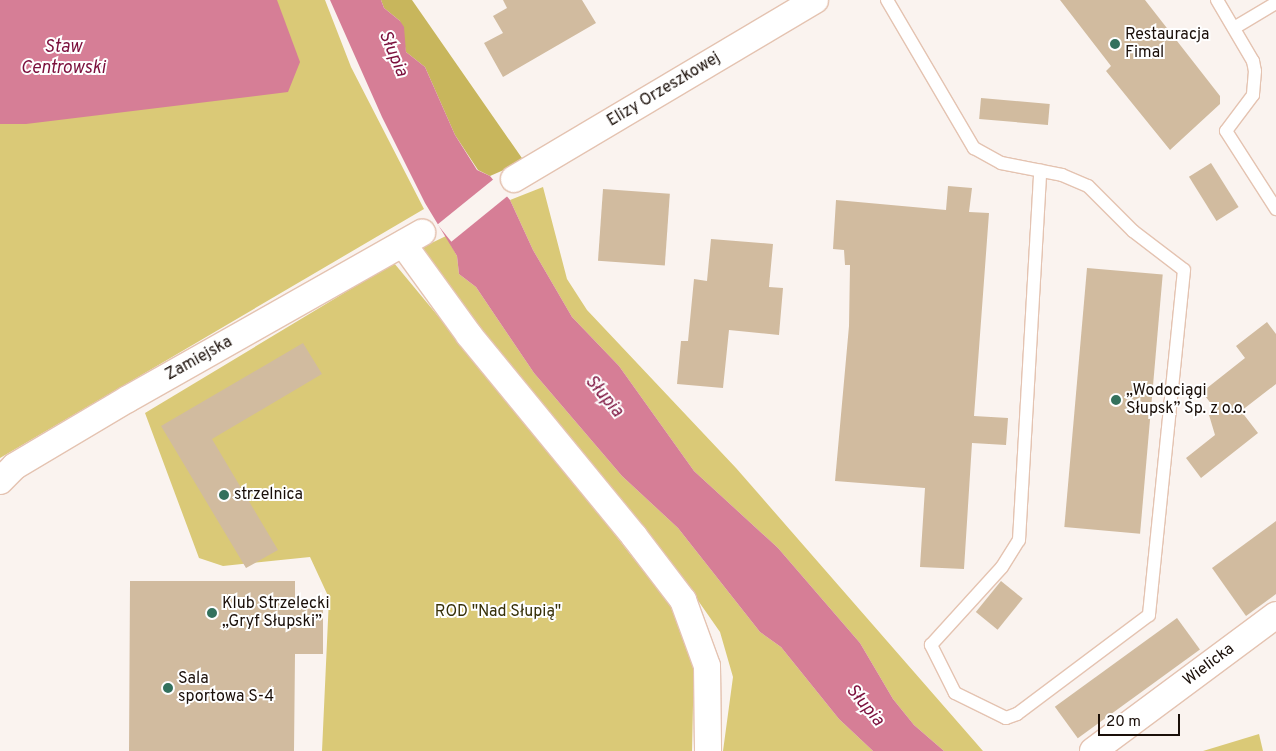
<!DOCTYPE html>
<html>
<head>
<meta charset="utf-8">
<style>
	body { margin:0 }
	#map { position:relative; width:1276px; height:751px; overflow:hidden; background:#faf3ef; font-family:Overpass,sans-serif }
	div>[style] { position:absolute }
	.green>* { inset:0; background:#dac977 }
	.forest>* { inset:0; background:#c8b65c }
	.water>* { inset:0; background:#d67e96 }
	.pier>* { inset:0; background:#faf3ef; transform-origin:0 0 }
	.building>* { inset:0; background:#d1bb9f; transform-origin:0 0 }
	.roads { filter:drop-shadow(1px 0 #e4c3b1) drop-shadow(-1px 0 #e4c3b1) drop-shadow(0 1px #e4c3b1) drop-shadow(0 -1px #e4c3b1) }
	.lane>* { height:12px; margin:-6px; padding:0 6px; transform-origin:6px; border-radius:6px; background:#fff }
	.street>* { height:26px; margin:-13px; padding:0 13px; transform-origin:13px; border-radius:13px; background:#fff }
	.dots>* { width:14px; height:14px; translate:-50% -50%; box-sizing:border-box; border:2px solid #fff; border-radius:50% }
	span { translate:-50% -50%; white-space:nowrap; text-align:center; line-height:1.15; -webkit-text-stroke:4px #fff; paint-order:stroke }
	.poi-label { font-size:16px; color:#1a0f09 }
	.left { translate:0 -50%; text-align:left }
	.street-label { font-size:16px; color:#1a0f09 }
	.park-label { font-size:16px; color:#373008 }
	.water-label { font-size:18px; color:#7b0f3c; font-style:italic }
	.scale { position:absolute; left:1098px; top:714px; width:82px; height:22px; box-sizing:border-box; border:2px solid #1a0f09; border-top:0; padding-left:6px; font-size:15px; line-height:18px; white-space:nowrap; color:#1a0f09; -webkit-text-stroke:4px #fff; paint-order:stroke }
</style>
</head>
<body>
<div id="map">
	<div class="green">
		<div style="clip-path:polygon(0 0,325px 0,351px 67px,424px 209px,0 458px)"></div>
		<div style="clip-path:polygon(543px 187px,567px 279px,587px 310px,736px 468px,983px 751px,944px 751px,914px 725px,893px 699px,860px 643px,778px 548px,694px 471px,619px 366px,572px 317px,533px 250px,510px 200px)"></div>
		<div style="clip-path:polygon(446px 236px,457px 256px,459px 274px,476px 287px,534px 373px,622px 476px,678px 528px,760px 632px,781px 647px,839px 719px,873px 751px,723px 751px,733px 677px,720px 632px,683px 579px,415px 251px)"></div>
		<div style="clip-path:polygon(394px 263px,536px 434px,677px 614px,694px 658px,692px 751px,322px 751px,329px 598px,310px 557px,223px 566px,199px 558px,145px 413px)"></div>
		<div style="clip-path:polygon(1259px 734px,1263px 751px,1203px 751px)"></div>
	</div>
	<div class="forest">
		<div style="clip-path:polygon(381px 0,412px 0,524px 161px,490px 176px,478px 170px,455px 135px,425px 67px,406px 52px,400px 21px,384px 8px)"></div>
	</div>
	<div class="water">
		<div style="clip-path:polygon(0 0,277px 0,300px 62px,288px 92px,26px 124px,0 124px)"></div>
		<div style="clip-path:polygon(330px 0,381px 0,384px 8px,400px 21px,404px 27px,406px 52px,425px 67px,455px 135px,477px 170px,490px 176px,510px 200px,533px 250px,572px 317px,619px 366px,694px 471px,778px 548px,860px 643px,893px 699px,914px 725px,944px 751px,873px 751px,839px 719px,781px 647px,760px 632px,678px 528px,622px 476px,534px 373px,476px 287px,459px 274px,457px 256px,425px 203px,382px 117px)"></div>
	</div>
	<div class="pier">
		<div style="left:495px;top:178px;width:22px;height:74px;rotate:51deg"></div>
	</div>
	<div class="building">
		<div style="clip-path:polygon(503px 0,582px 0,596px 23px,503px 77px,484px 43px,503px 33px,493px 16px,507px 8px)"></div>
		<div style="clip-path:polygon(1060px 0,1145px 0,1220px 96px,1220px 104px,1170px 150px,1106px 71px,1111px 66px)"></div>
		<div style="left:981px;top:98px;width:69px;height:21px;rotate:5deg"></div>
		<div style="left:1211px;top:163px;width:52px;height:26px;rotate:58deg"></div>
		<div style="clip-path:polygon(948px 186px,972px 188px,969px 212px,989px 213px,974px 416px,1008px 418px,1006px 445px,972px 443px,964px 569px,920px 567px,925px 488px,835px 481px,849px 326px,850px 265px,845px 265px,844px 250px,833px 249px,836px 200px,946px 210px)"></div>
		<div style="left:603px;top:189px;width:67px;height:72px;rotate:4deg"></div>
		<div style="clip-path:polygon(711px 239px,773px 244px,769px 287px,783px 288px,779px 335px,729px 330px,723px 388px,677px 384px,681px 341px,688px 341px,694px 279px,707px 281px)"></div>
		<div style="left:1087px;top:268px;width:76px;height:260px;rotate:5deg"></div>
		<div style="clip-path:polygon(1267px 322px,1276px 334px,1276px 384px,1241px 411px,1258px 433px,1201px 478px,1186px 458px,1215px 435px,1209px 415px,1216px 410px,1202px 392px,1245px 358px,1236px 346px)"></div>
		<div style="clip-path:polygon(303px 343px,322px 374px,212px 439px,278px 550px,246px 568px,161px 426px)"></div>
		<div style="clip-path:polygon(1276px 521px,1276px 594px,1246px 616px,1212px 568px)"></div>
		<div style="clip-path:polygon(130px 581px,295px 581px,295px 601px,323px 602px,323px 654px,295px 654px,294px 751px,129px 751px)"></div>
		<div style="left:1001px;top:581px;width:28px;height:40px;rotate:39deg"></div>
		<div style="left:1177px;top:618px;width:39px;height:151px;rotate:54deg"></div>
	</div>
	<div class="roads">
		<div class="lane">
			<div style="left:887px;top:0;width:172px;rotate:59.6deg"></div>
			<div style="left:974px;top:148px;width:31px;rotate:29deg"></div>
			<div style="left:1001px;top:163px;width:62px;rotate:11.1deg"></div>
			<div style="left:1062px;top:175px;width:28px;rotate:23deg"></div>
			<div style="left:1088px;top:186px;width:64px;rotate:45deg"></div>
			<div style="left:1133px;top:231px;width:64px;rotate:37.4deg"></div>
			<div style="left:1184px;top:270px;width:347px;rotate:95.8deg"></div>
			<div style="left:1149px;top:615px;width:165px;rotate:143.1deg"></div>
			<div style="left:1017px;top:714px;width:12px;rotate:160deg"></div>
			<div style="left:1006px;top:718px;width:57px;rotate:-153.9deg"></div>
			<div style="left:955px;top:693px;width:54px;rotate:-116.6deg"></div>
			<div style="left:931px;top:645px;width:105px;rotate:-47.7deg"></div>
			<div style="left:1002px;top:567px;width:32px;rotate:-58deg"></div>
			<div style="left:1019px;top:540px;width:370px;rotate:-86.7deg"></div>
			<div style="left:1217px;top:0;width:71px;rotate:59.5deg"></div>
			<div style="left:1253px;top:61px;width:10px;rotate:79deg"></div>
			<div style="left:1255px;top:71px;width:24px;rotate:95deg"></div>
			<div style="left:1253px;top:95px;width:45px;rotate:126.9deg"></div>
			<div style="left:1226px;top:131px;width:93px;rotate:57.3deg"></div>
			<div style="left:1234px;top:28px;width:49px;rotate:-30.8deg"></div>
		</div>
		<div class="street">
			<div style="left:514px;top:179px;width:350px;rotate:-30.7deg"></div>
			<div style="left:403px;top:244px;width:112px;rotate:54deg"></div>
			<div style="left:469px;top:335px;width:260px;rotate:50.6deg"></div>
			<div style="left:634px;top:536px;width:81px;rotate:52.6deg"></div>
			<div style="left:683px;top:600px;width:70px;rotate:70deg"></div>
			<div style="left:707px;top:666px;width:85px;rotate:89.3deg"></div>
			<div style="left:0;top:481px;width:21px;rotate:-45deg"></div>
			<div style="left:15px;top:466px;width:131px;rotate:-30.7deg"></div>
			<div style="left:128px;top:399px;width:338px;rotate:-29.5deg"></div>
			<div style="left:1093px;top:751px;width:228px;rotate:-36.6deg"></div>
		</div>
	</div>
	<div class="dots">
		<div style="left:1115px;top:44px;background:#33715d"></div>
		<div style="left:1116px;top:400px;background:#33715d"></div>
		<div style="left:224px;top:495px;background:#33715d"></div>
		<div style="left:212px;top:613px;background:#33715d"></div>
		<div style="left:168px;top:688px;background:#33715d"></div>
	</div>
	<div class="poi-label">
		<span class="left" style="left:1125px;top:44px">Restauracja<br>Fimal</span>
		<span class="left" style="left:1126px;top:400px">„Wodociągi<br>Słupsk” Sp. z o.o.</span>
		<span class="left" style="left:234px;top:495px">strzelnica</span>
		<span class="left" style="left:222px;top:613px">Klub Strzelecki<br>„Gryf Słupski”</span>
		<span class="left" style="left:178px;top:688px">Sala<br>sportowa S-4</span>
	</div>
	<div class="street-label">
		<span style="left:664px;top:90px;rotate:-31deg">Elizy Orzeszkowej</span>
		<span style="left:199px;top:359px;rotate:-29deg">Zamiejska</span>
		<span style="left:1209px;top:665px;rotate:-37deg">Wielicka</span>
	</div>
	<div class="park-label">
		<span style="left:498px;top:612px">ROD "Nad Słupią"</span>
	</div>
	<div class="water-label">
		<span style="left:63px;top:59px">Staw<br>Centrowski</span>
		<span style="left:392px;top:54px;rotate:67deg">Słupia</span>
		<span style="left:603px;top:397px;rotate:50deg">Słupia</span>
		<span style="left:864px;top:706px;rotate:50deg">Słupia</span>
	</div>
	<div class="scale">20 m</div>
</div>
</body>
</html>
